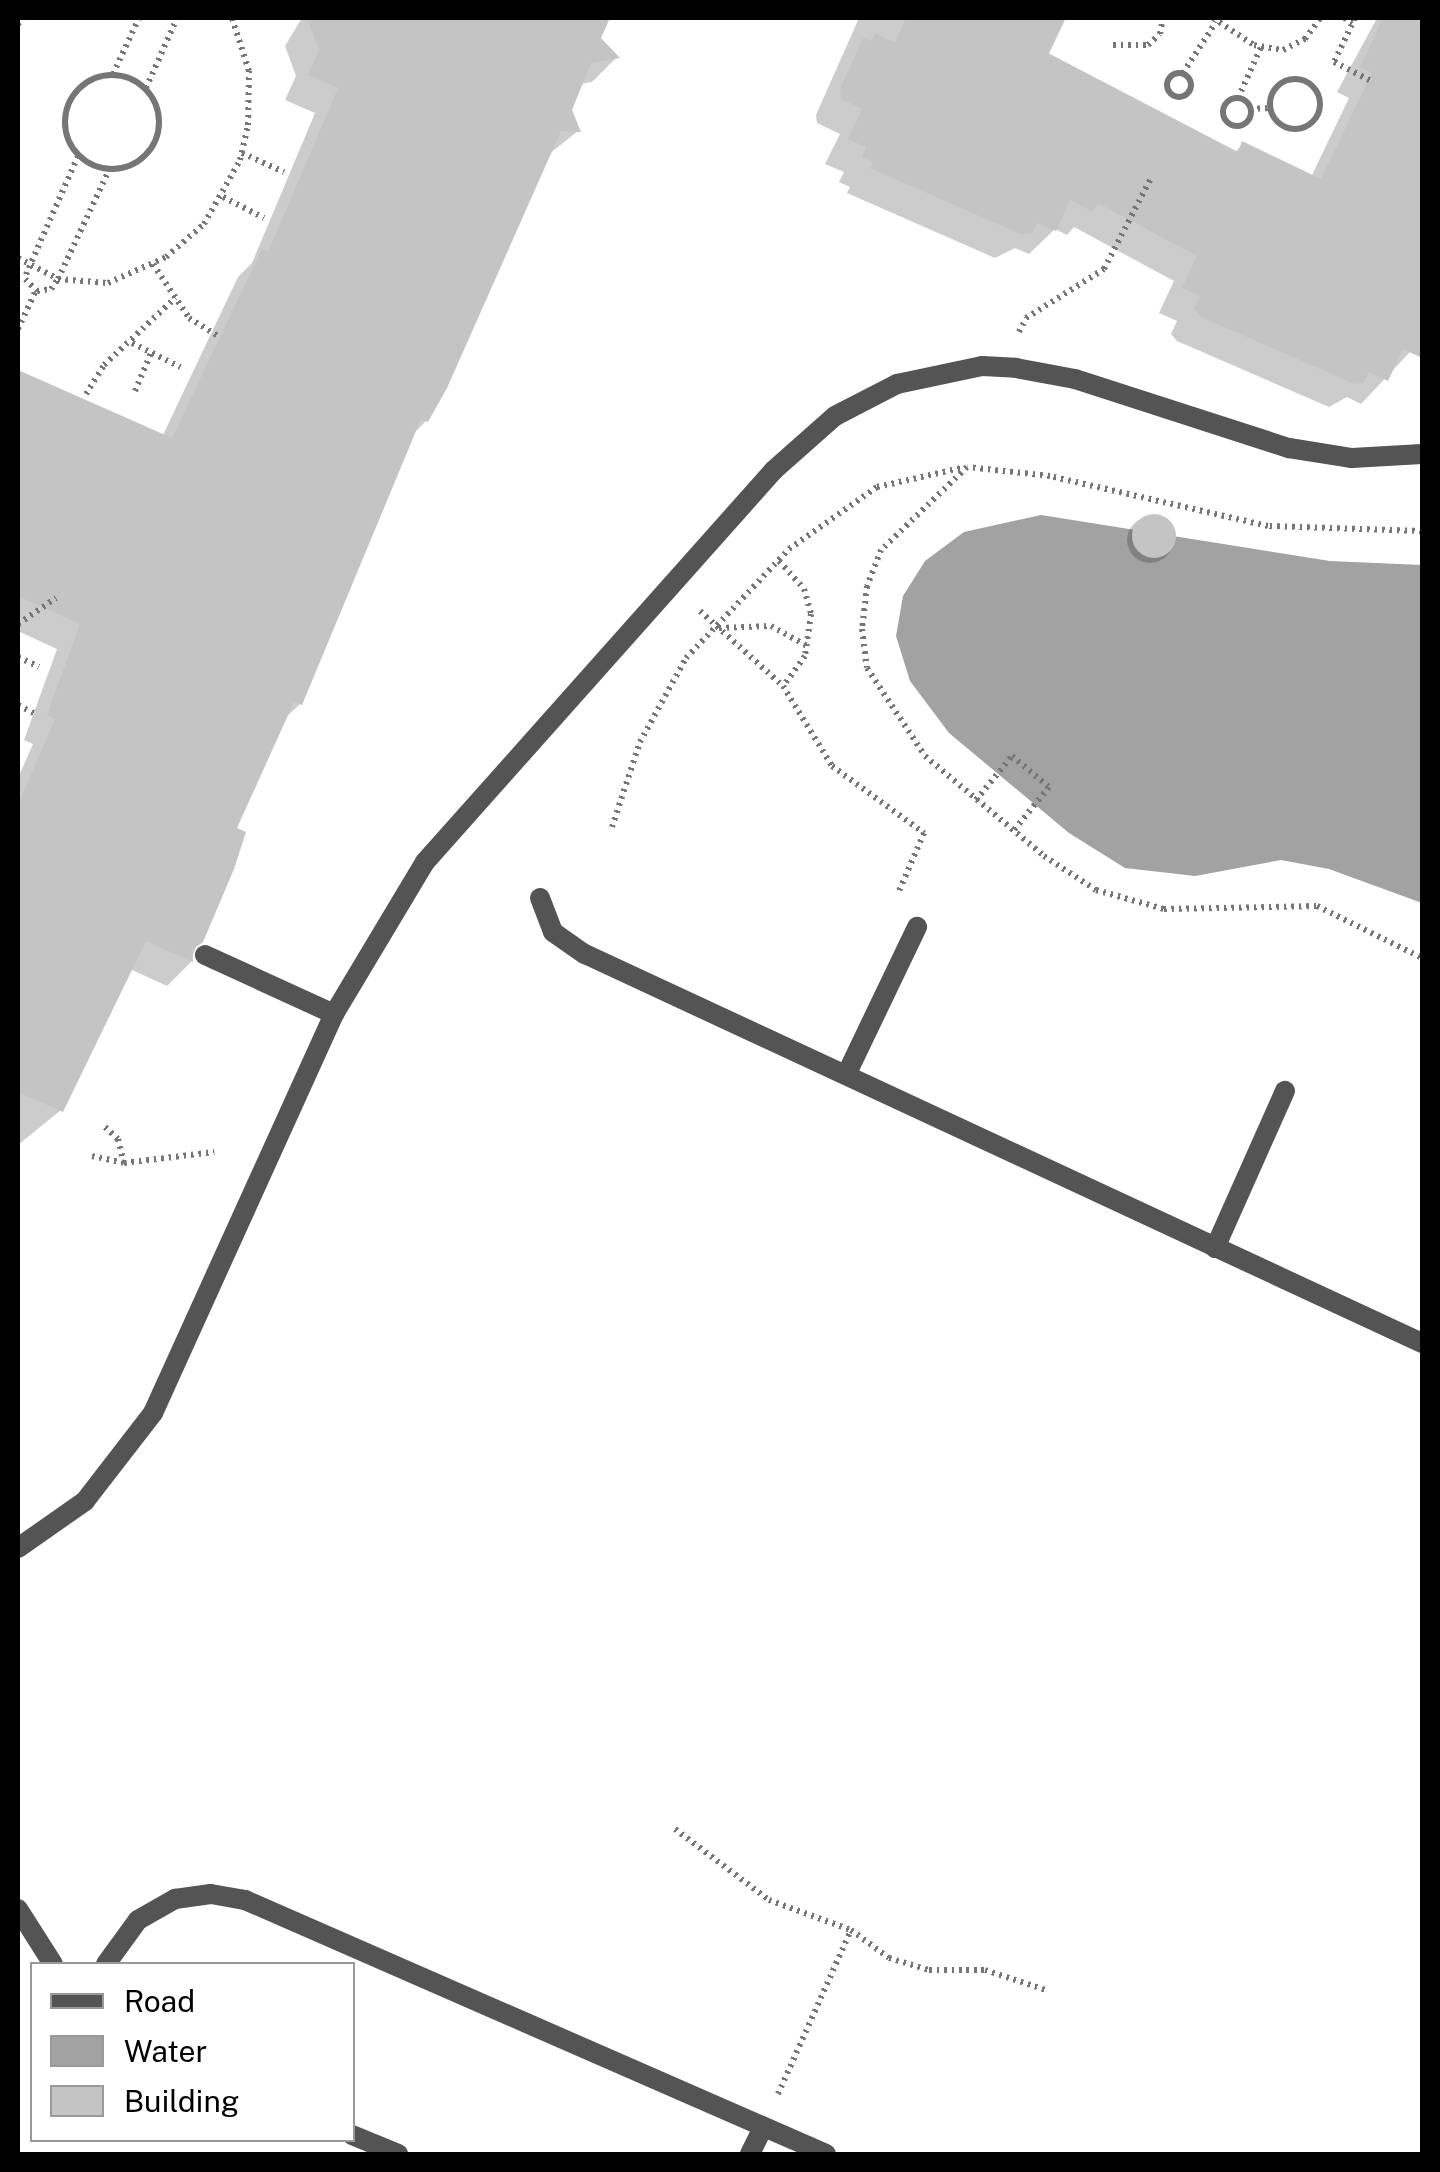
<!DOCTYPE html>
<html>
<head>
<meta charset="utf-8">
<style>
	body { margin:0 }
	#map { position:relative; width:1440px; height:2172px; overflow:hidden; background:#fff; font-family:"Public Sans",sans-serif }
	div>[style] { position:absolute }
	.water>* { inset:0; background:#a2a2a2 }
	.shadow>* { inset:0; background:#0003 }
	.round { border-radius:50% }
	.building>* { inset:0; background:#c4c4c4 }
	.path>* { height:6px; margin-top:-3px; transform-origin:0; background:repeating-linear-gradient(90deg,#767676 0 2.5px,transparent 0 7.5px) }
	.path>.ring { margin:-3px; padding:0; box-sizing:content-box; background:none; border:6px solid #767676; border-radius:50% }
	.service>* { height:20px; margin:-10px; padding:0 10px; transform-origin:10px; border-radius:10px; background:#545454 }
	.minor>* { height:20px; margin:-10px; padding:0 10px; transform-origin:10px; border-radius:10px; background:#545454 }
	span { translate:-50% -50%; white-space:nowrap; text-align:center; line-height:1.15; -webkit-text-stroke:10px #fff; paint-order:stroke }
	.frame { position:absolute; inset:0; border:20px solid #000; pointer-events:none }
	.legend { position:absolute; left:30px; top:1962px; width:325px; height:180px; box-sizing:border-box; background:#fff; border:2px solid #999; margin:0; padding:12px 18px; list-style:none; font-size:30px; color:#000 }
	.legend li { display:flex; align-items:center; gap:20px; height:50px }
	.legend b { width:50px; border:2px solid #999 }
</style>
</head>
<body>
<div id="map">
	<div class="water">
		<div style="clip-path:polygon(1041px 515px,1330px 561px,1422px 565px,1422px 903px,1329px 869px,1281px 860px,1195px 876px,1125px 868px,1069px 833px,949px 733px,910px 681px,896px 636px,903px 596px,925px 561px,964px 532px)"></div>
	</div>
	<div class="shadow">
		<div style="clip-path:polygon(302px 18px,607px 18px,598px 38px,616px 58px,592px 82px,580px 84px,569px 110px,578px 131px,548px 155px,426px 421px,411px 436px,300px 704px,282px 721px,233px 829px,191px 962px,167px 986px,130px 969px,61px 1110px,18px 1145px,18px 778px,33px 744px,24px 740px,57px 649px,18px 631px,18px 373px,162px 437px,238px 277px,252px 263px,315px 113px,285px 100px,296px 76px,285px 46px)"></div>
		<div style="clip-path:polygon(859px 18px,1066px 18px,1048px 56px,1234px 153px,1243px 144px,1311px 177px,1349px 98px,1337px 92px,1377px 18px,1422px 18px,1422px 323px,1410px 352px,1361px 404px,1347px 397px,1329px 407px,1177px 341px,1171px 334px,1177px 321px,1159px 313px,1174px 281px,1074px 227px,1067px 235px,1055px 229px,1029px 254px,1015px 248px,995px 258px,847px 193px,850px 187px,839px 182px,844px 172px,825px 164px,840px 134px,817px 123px,816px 115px)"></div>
		<div class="round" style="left:1127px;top:517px;width:46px;height:46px"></div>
	</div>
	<div class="building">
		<div style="clip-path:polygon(307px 18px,610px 18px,601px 38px,620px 58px,591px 63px,572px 110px,581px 132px,561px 131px,447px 388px,428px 422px,421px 419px,302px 705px,294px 702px,237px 828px,246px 832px,234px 869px,203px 942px,192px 950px,193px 962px,146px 941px,63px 1112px,18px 1092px,18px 805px,55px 719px,47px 715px,80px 624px,18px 596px,18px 370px,172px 438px,262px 249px,268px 252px,338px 88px,308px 75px,319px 50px)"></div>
		<div style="clip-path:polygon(906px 18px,1065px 18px,1048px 53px,1238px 152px,1242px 141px,1321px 179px,1372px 73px,1360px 67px,1383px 18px,1422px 18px,1422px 358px,1403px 349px,1388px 381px,1369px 372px,1364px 383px,1355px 384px,1201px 317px,1194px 308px,1200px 296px,1182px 288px,1197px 256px,1098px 203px,1093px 212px,1070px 200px,1056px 231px,1037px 223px,1032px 234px,1020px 234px,870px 168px,873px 162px,862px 157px,866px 147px,848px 139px,862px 109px,841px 99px,840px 89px,863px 38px,871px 41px,875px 33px,895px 43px)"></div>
		<div class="round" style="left:1132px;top:514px;width:44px;height:44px"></div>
	</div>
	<div class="path">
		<div style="left:1213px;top:18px;width:49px;rotate:33.4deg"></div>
		<div style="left:1254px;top:45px;width:29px;rotate:10deg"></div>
		<div style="left:1283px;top:50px;width:25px;rotate:-27deg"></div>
		<div style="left:1305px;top:39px;width:26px;rotate:-54deg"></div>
		<div style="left:1344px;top:18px;width:10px;rotate:24deg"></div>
		<div style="left:1355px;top:18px;width:49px;rotate:115.5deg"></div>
		<div style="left:1334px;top:62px;width:44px;rotate:27.1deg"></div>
		<div style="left:18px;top:24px;width:8px;rotate:-50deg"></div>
		<div style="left:1113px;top:45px;width:35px"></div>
		<div style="left:1148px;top:45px;width:16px;rotate:-43deg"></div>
		<div style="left:1160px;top:34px;width:16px;rotate:-79deg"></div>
		<div class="ring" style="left:1167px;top:73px;width:18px;height:18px"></div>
		<div style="left:1183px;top:73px;width:61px;rotate:-57.1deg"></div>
		<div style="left:113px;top:74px;width:62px;rotate:-65.1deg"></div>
		<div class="ring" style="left:65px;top:75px;width:88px;height:88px"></div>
		<div class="ring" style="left:1270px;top:79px;width:44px;height:44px"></div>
		<div style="left:146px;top:88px;width:77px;rotate:-66.1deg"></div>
		<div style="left:1238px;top:98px;width:56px;rotate:-65.7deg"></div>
		<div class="ring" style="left:1223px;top:98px;width:22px;height:22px"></div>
		<div style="left:1250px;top:109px;width:20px;rotate:-3deg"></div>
		<div style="left:242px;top:153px;width:46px;rotate:24.3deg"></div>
		<div style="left:78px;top:156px;width:127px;rotate:113.7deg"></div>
		<div style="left:27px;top:272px;width:7px;rotate:106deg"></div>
		<div style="left:25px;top:279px;width:17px;rotate:45deg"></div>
		<div style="left:37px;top:291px;width:14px;rotate:-8deg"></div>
		<div style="left:51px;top:289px;width:12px;rotate:-55deg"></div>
		<div style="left:58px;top:279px;width:120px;rotate:-64.9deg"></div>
		<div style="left:223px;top:197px;width:46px;rotate:27.1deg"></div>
		<div style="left:18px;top:258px;width:45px;rotate:27.7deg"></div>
		<div style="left:58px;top:279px;width:50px;rotate:4.6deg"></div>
		<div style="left:108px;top:283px;width:64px;rotate:-24.1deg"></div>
		<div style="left:166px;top:257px;width:50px;rotate:-41deg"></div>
		<div style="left:204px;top:224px;width:73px;rotate:-60.6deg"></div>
		<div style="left:240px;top:160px;width:36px;rotate:-77deg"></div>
		<div style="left:248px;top:125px;width:54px;rotate:-88.9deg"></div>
		<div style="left:249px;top:71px;width:56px;rotate:-107.8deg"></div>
		<div style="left:153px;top:264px;width:65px;rotate:56.3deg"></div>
		<div style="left:189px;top:318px;width:36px;rotate:32deg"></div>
		<div style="left:18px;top:329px;width:43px;rotate:-65.2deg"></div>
		<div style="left:1019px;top:332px;width:16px;rotate:-63deg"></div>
		<div style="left:1026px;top:318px;width:92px;rotate:-32.1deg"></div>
		<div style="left:1104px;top:269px;width:102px;rotate:-62.7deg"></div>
		<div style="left:132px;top:343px;width:54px;rotate:26.6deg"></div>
		<div style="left:135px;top:391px;width:41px;rotate:-67.2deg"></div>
		<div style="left:86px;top:394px;width:34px;rotate:-58deg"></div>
		<div style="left:104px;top:365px;width:98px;rotate:-43.3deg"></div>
		<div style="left:1422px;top:531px;width:154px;rotate:-178.1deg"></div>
		<div style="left:1268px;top:526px;width:224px;rotate:-167.1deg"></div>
		<div style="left:1050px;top:476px;width:83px;rotate:-173.8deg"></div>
		<div style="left:967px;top:467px;width:120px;rotate:136deg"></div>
		<div style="left:881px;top:550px;width:39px;rotate:111deg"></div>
		<div style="left:867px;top:586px;width:43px;rotate:96.6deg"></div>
		<div style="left:862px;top:629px;width:39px;rotate:83deg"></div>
		<div style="left:867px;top:668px;width:105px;rotate:56.6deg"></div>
		<div style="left:925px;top:756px;width:155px;rotate:40deg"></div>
		<div style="left:1044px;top:856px;width:62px;rotate:33.2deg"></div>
		<div style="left:1096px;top:890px;width:71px;rotate:15.6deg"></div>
		<div style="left:1164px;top:909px;width:153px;rotate:-1.1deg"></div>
		<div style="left:1317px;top:906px;width:117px;rotate:26.3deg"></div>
		<div style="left:779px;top:561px;width:38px;rotate:48deg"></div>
		<div style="left:804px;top:589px;width:26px;rotate:74deg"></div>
		<div style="left:811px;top:614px;width:42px;rotate:98.1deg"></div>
		<div style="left:805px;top:656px;width:37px;rotate:126deg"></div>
		<div style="left:700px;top:611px;width:112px;rotate:42.1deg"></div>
		<div style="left:783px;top:686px;width:94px;rotate:58.5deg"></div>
		<div style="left:832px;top:766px;width:114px;rotate:36.1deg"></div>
		<div style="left:924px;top:833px;width:63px;rotate:113.3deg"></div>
		<div style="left:18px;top:624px;width:46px;rotate:-34.4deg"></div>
		<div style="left:719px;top:628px;width:52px;rotate:-2.2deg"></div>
		<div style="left:771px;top:626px;width:41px;rotate:29.1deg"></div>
		<div style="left:18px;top:657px;width:23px;rotate:25deg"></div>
		<div style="left:18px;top:705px;width:20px;rotate:27deg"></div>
		<div style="left:976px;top:800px;width:57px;rotate:-50.7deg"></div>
		<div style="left:1012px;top:756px;width:48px;rotate:40deg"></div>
		<div style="left:1049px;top:787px;width:55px;rotate:129.1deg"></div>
		<div style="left:612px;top:827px;width:89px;rotate:-71.8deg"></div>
		<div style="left:640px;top:742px;width:96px;rotate:-61.3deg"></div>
		<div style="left:686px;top:658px;width:150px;rotate:-46.6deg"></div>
		<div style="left:789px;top:549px;width:108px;rotate:-35.2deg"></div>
		<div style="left:877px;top:487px;width:90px;rotate:-12.8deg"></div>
		<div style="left:105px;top:1127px;width:18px;rotate:43deg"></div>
		<div style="left:118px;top:1139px;width:25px;rotate:76deg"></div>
		<div style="left:92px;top:1156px;width:33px;rotate:12deg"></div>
		<div style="left:124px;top:1163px;width:91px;rotate:-7deg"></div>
		<div style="left:675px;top:1829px;width:118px;rotate:37.1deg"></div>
		<div style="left:769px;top:1900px;width:87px;rotate:20.1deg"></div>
		<div style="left:778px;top:2094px;width:180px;rotate:-66deg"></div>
		<div style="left:851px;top:1930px;width:47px;rotate:36.4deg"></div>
		<div style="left:889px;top:1958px;width:42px;rotate:16.7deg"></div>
		<div style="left:929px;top:1970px;width:56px"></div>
		<div style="left:985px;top:1970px;width:67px;rotate:18.2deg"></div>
	</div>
	<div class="service">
		<div style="left:540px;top:898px;width:36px;rotate:69deg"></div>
		<div style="left:553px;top:932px;width:39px;rotate:35deg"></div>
		<div style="left:585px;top:954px;width:923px;rotate:24.93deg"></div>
		<div style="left:205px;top:955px;width:142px;rotate:24.6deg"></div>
		<div style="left:848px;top:1071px;width:160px;rotate:-64.4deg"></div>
		<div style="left:1215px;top:1248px;width:172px;rotate:-66deg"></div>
		<div style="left:18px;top:1909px;width:65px;rotate:57.5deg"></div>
		<div style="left:106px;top:1964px;width:54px;rotate:-54deg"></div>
		<div style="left:138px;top:1920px;width:43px;rotate:-29.6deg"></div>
		<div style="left:175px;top:1899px;width:36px;rotate:-8deg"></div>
		<div style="left:211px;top:1894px;width:35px;rotate:10deg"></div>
		<div style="left:245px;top:1900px;width:634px;rotate:23.61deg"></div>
		<div style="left:352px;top:2135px;width:50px;rotate:22.4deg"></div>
		<div style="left:750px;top:2154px;width:30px;rotate:-64deg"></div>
	</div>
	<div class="minor">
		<div style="left:18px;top:1548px;width:82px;rotate:-35deg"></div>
		<div style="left:85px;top:1501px;width:111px;rotate:-52.3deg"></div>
		<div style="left:153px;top:1413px;width:438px;rotate:-65.6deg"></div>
		<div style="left:334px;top:1014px;width:177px;rotate:-59.1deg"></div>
		<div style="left:425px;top:862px;width:525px;rotate:-48.32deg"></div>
		<div style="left:774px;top:470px;width:81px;rotate:-41.5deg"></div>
		<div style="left:835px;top:416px;width:70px;rotate:-27.3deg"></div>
		<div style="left:897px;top:384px;width:87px;rotate:-12deg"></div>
		<div style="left:982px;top:366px;width:34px;rotate:3deg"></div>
		<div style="left:1016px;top:368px;width:60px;rotate:10.6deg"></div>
		<div style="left:1075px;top:379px;width:225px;rotate:17.9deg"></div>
		<div style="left:1289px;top:448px;width:64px;rotate:9deg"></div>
		<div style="left:1352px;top:458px;width:70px;rotate:-3.3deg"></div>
	</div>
	<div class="frame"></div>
	<ul class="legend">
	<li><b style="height:12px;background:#545454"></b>Road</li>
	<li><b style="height:28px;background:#a2a2a2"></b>Water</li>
	<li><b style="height:28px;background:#c4c4c4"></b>Building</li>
	</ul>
</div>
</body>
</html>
